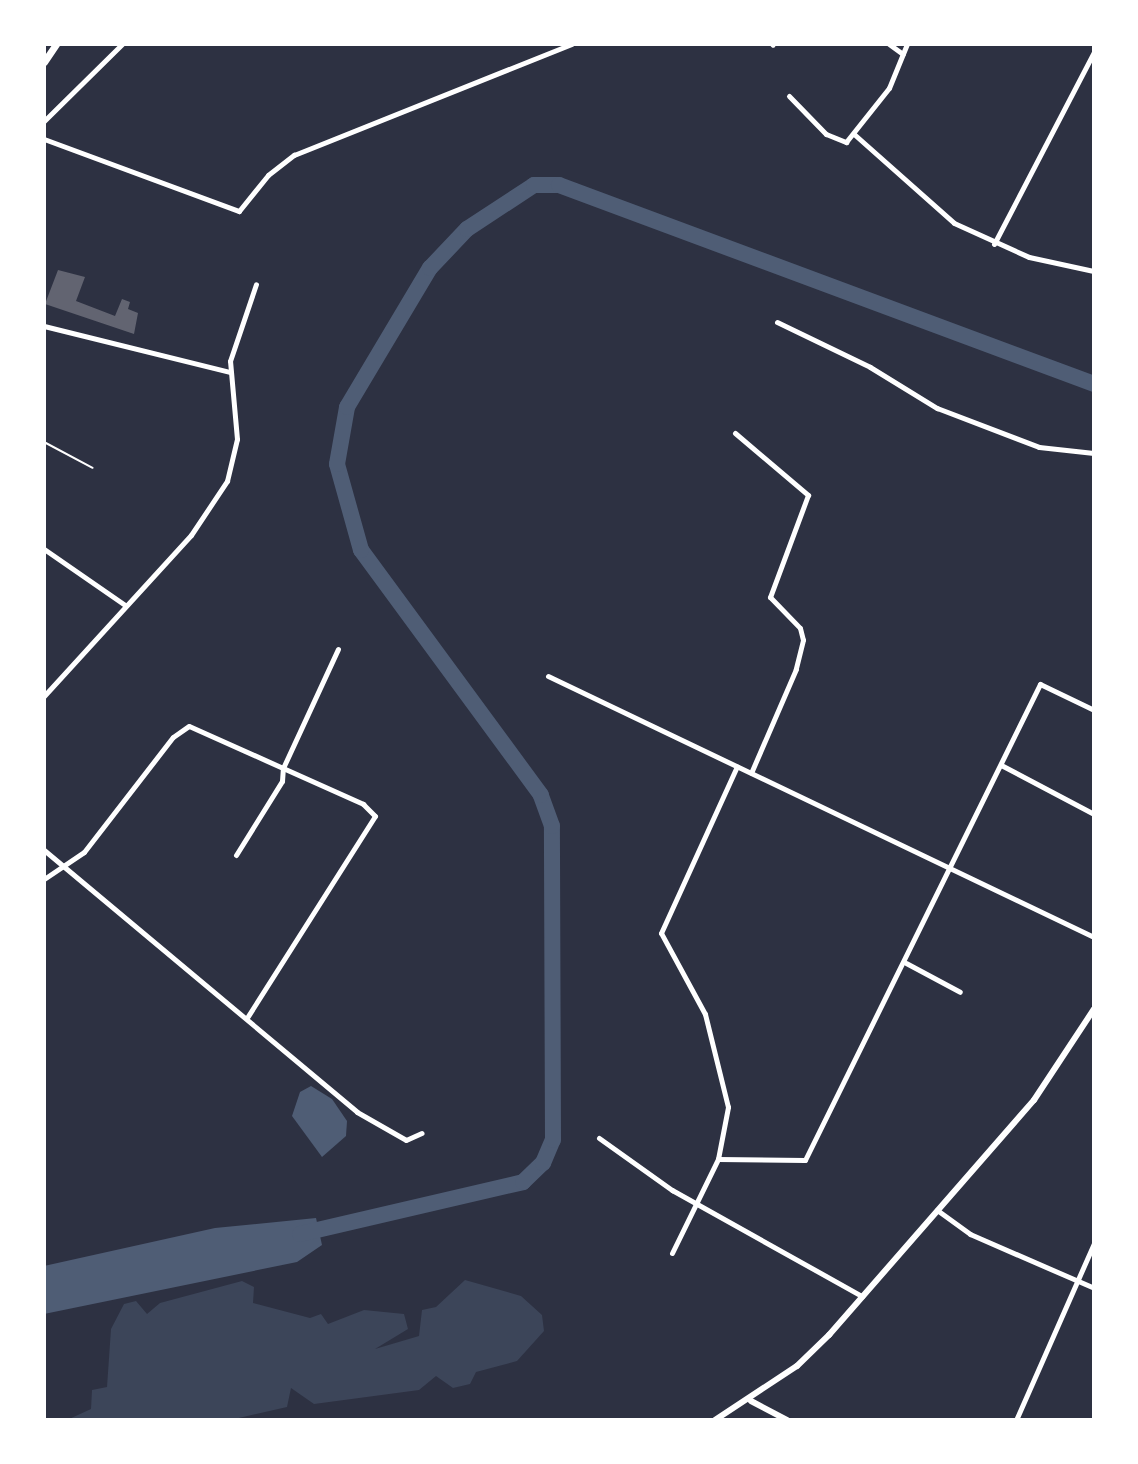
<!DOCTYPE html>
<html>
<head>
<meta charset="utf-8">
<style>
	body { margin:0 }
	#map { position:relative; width:1138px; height:1464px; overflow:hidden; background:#2d3142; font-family:Lato,sans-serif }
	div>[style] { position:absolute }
	.green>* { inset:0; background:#3c4559 }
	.water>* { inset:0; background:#4f5d75 }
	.river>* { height:16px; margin:-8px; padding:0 8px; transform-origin:8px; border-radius:8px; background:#4f5d75 }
	.building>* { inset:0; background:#626471 }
	.service>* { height:2px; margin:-1px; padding:0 1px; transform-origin:1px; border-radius:1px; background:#fff }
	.minor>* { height:5px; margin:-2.5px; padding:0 2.5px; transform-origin:2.5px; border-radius:2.5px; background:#fff }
	.tertiary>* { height:6px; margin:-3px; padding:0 3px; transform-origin:3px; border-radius:3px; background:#fff }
	.secondary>* { height:7px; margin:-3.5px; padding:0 3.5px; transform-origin:3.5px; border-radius:3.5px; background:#fff }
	span { translate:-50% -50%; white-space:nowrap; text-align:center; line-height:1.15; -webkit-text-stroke:6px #fff; paint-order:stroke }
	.frame { position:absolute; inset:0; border:46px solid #fff; pointer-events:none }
</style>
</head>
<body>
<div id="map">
	<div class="green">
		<div style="clip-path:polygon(465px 1280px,521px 1296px,542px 1315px,544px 1331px,517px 1361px,476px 1372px,470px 1384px,453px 1388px,436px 1376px,419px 1390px,314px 1404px,291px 1388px,287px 1407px,230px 1420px,67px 1420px,91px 1409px,92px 1390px,107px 1387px,111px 1329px,124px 1304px,136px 1301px,147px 1314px,160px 1303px,242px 1281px,254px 1287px,253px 1303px,310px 1318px,321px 1314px,328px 1324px,364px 1310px,404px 1314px,408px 1329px,375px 1349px,419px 1336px,422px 1310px,436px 1307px)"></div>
	</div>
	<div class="water">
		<div style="clip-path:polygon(311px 1086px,332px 1099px,347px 1121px,346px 1136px,322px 1157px,292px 1116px,300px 1092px)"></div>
		<div style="clip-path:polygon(316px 1218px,322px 1245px,297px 1262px,44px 1314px,44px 1266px,215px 1228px)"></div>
	</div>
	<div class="river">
		<div style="left:300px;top:1234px;width:229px;rotate:-13.1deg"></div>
		<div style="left:523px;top:1182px;width:28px;rotate:-44deg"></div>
		<div style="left:543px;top:1163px;width:25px;rotate:-67deg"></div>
		<div style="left:553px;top:1140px;width:314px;rotate:-90.2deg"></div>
		<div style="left:552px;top:826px;width:33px;rotate:-110deg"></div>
		<div style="left:541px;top:795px;width:304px;rotate:-126.3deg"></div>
		<div style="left:361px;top:550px;width:89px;rotate:-105.6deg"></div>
		<div style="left:337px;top:464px;width:58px;rotate:-80deg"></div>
		<div style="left:347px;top:407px;width:162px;rotate:-59.2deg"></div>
		<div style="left:430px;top:268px;width:54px;rotate:-46.5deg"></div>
		<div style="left:467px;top:229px;width:80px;rotate:-33.3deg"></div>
		<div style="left:534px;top:185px;width:25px"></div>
		<div style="left:559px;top:185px;width:571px;rotate:20.4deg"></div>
	</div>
	<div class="building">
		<div style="clip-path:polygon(58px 270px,85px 277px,76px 301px,115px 316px,122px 299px,130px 302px,128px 309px,138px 313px,134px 334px,45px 304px)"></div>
	</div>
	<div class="service">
		<div style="left:44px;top:442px;width:55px;rotate:28deg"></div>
	</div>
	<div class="minor">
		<div style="left:772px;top:44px;width:1px;rotate:45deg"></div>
		<div style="left:889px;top:44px;width:17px;rotate:36deg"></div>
		<div style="left:789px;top:96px;width:53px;rotate:45.8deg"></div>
		<div style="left:826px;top:134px;width:22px;rotate:22deg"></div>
		<div style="left:846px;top:142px;width:69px;rotate:-51.5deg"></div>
		<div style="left:889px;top:88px;width:48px;rotate:-67.8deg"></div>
		<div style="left:44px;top:121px;width:110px;rotate:-44.6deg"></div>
		<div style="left:855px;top:135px;width:132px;rotate:41.6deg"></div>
		<div style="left:954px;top:223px;width:82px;rotate:24.4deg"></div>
		<div style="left:1029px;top:257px;width:66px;rotate:12.2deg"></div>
		<div style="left:44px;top:139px;width:208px;rotate:20.3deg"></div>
		<div style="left:239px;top:211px;width:46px;rotate:-51.1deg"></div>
		<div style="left:268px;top:175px;width:33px;rotate:-38deg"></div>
		<div style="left:294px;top:155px;width:299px;rotate:-21.8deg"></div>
		<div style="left:994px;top:244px;width:216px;rotate:-62.5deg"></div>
		<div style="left:777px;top:322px;width:103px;rotate:25.8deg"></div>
		<div style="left:870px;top:367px;width:79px;rotate:31.5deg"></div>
		<div style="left:937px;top:408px;width:109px;rotate:20.9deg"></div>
		<div style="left:1039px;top:447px;width:55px;rotate:6.2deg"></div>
		<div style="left:44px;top:326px;width:192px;rotate:13.9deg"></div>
		<div style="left:735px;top:433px;width:96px;rotate:40.3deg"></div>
		<div style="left:808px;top:495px;width:109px;rotate:110.4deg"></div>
		<div style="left:770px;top:597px;width:43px;rotate:45.9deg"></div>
		<div style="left:800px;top:628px;width:12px;rotate:76deg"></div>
		<div style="left:803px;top:640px;width:30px;rotate:104deg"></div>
		<div style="left:796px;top:669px;width:113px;rotate:113.4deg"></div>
		<div style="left:44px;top:549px;width:98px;rotate:34.7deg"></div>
		<div style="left:548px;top:676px;width:605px;rotate:25.55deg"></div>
		<div style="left:44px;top:696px;width:218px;rotate:-47.6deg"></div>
		<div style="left:191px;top:535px;width:65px;rotate:-56.3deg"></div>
		<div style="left:227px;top:481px;width:43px;rotate:-76.6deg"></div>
		<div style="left:237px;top:439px;width:78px;rotate:-95.1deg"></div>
		<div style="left:230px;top:361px;width:81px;rotate:-71.3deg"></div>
		<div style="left:1001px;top:765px;width:105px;rotate:27.8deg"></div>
		<div style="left:44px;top:850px;width:408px;rotate:39.9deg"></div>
		<div style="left:357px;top:1112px;width:56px;rotate:29.7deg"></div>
		<div style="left:406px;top:1140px;width:17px;rotate:-24deg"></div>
		<div style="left:236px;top:855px;width:87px;rotate:-58.1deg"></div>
		<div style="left:282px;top:781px;width:13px;rotate:-86deg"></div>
		<div style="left:283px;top:768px;width:131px;rotate:-65.2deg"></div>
		<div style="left:44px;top:879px;width:48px;rotate:-34deg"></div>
		<div style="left:84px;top:852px;width:145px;rotate:-52.3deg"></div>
		<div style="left:173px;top:737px;width:19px;rotate:-35deg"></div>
		<div style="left:189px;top:726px;width:191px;rotate:24.1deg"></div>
		<div style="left:363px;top:804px;width:17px;rotate:45deg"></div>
		<div style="left:375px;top:816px;width:237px;rotate:122.4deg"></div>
		<div style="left:906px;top:963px;width:61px;rotate:28.2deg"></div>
		<div style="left:599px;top:1138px;width:90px;rotate:35.5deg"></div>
		<div style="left:672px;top:1190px;width:218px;rotate:29.2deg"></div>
		<div style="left:718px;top:1159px;width:87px;rotate:0.7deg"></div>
		<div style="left:805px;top:1160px;width:531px;rotate:-63.72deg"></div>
		<div style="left:1040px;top:684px;width:60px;rotate:25.7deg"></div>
		<div style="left:937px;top:1210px;width:41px;rotate:36deg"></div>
		<div style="left:970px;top:1234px;width:135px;rotate:23.5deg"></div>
		<div style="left:672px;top:1253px;width:105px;rotate:-63.9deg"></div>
		<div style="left:718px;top:1159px;width:53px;rotate:-79.1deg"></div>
		<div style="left:728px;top:1107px;width:96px;rotate:-103.9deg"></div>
		<div style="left:705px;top:1014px;width:92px;rotate:-118.5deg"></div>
		<div style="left:661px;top:933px;width:183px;rotate:-65.5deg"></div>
		<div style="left:1016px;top:1420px;width:193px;rotate:-66.2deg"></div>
	</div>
	<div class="tertiary">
		<div style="left:751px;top:1401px;width:41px;rotate:27.8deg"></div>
		<div style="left:715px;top:1420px;width:98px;rotate:-33.4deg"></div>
		<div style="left:797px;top:1366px;width:45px;rotate:-44.1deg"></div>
		<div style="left:829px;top:1335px;width:312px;rotate:-48.9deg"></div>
		<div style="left:1034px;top:1100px;width:109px;rotate:-56.6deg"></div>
	</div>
	<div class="secondary">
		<div style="left:44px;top:62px;width:22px;rotate:-56deg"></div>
	</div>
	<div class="frame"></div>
</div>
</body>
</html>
